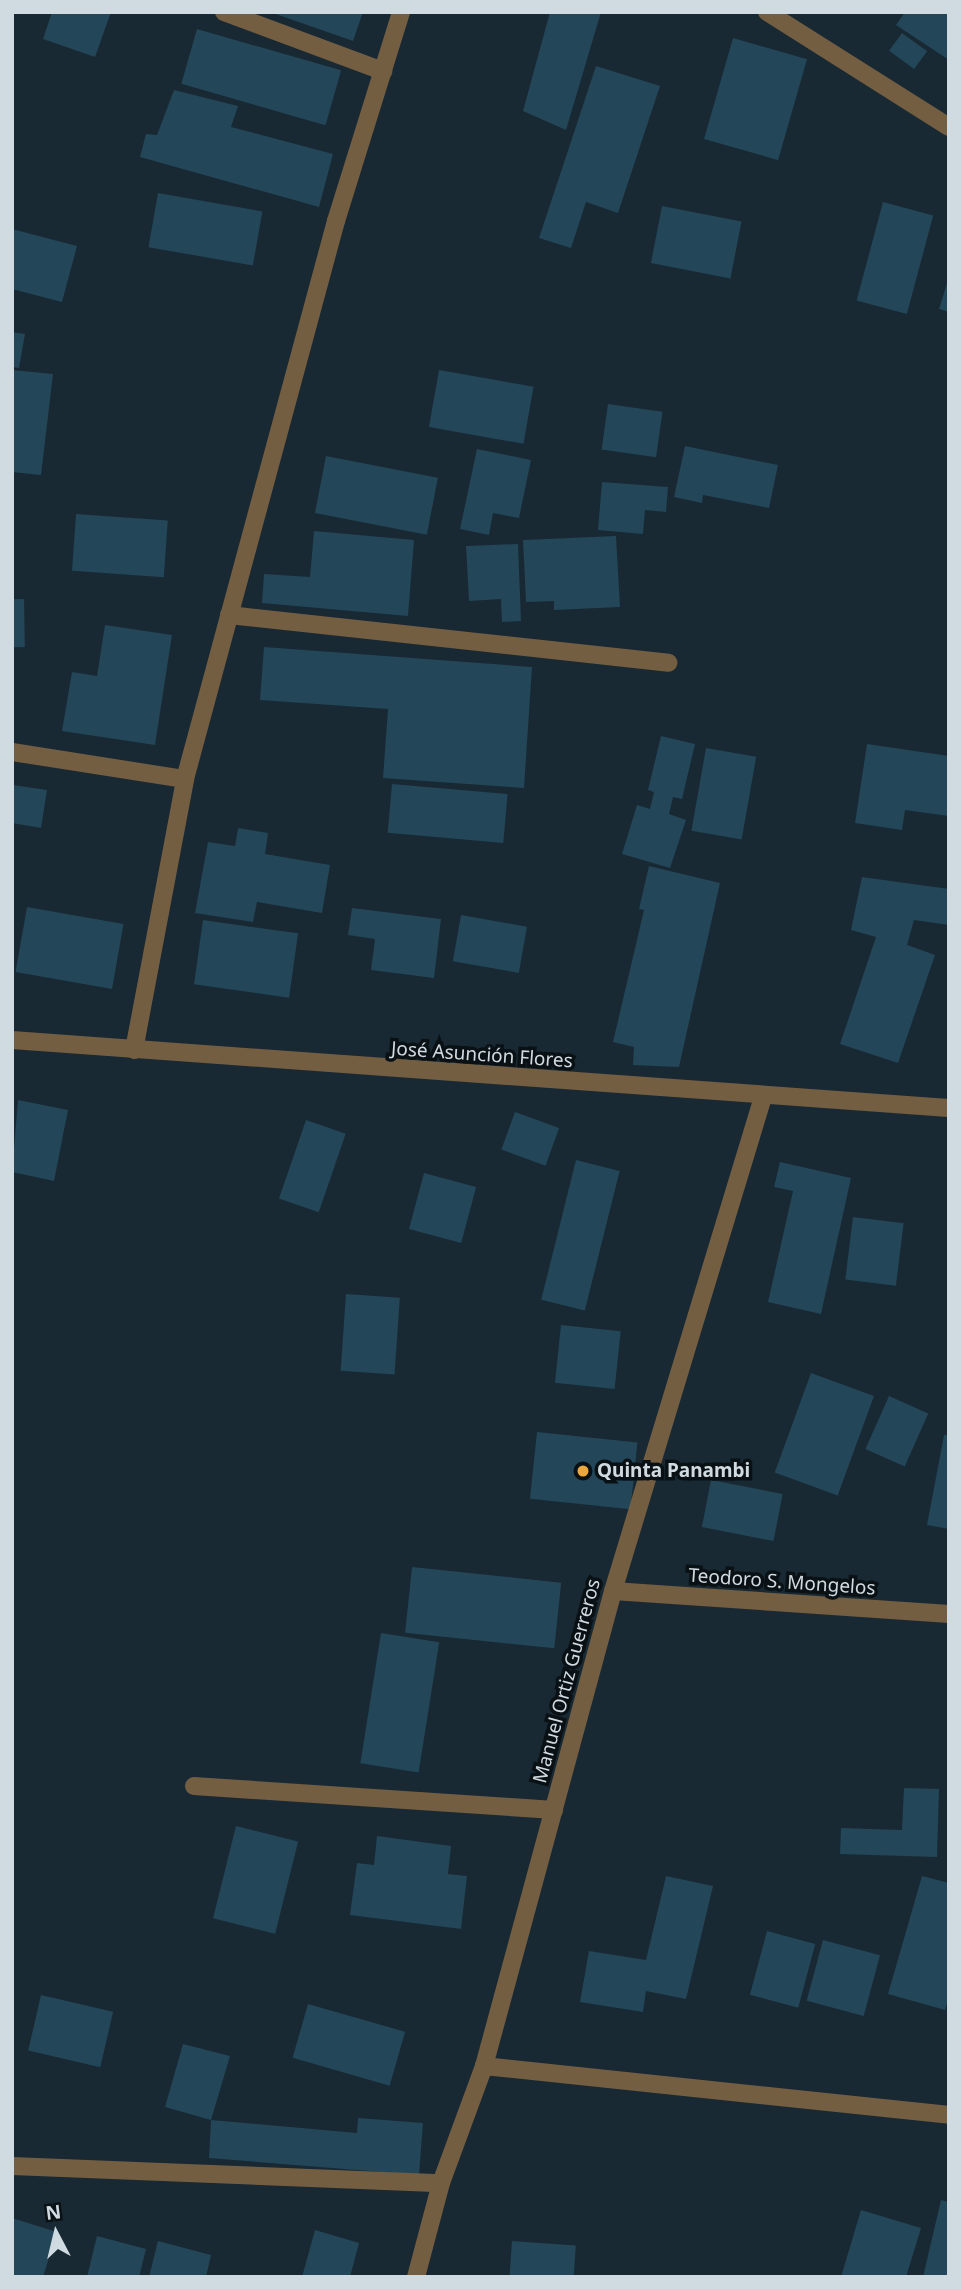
<!DOCTYPE html>
<html>
<head>
<meta charset="utf-8">
<style>
	body { margin:0 }
	#map { position:relative; width:961px; height:2289px; overflow:hidden; background:#182933; font-family:"Noto Sans",sans-serif }
	div>[style] { position:absolute }
	.building>* { inset:0; background:#234659; transform-origin:0 0 }
	.street>* { height:18px; margin:-9px; padding:0 9px; transform-origin:9px; border-radius:9px; background:#745e42 }
	.dots>* { width:19px; height:19px; translate:-50% -50%; box-sizing:border-box; border:4px solid #0a1115; border-radius:50% }
	span { translate:-50% -50%; white-space:nowrap; text-align:center; line-height:1.15; -webkit-text-stroke:7px #0a1115; paint-order:stroke }
	.street-label { font-size:19px; color:#d0dbe1 }
	.poi-label { font-size:19px; color:#d0dbe1; font-weight:700 }
	.left { translate:0 -50%; text-align:left }
	.frame { position:absolute; inset:0; border:14px solid #d0dbe1; pointer-events:none }
	.north { position:absolute; left:21px; top:2198px; width:70px; height:70px; -webkit-text-stroke:5px #0a1115; paint-order:stroke; rotate:353deg; font-size:19px; font-weight:700; line-height:28px; text-align:center; color:#d0dbe1 }
	.north::after { content:''; display:block; margin:auto; width:24px; height:32px; background:#d0dbe1; clip-path:polygon(50% 0,100% 100%,50% 72%,0 100%) }
</style>
</head>
<body>
<div id="map">
	<div class="building">
		<div style="clip-path:polygon(52px 12px,111px 12px,95px 57px,43px 39px)"></div>
		<div style="clip-path:polygon(270px 12px,363px 12px,353px 41px)"></div>
		<div style="clip-path:polygon(550px 12px,601px 12px,566px 130px,523px 111px)"></div>
		<div style="clip-path:polygon(905px 12px,949px 12px,949px 60px,896px 25px)"></div>
		<div style="left:197px;top:29px;width:150px;height:57px;rotate:16deg"></div>
		<div style="left:902px;top:33px;width:31px;height:22px;rotate:36deg"></div>
		<div style="left:733px;top:38px;width:77px;height:105px;rotate:16deg"></div>
		<div style="clip-path:polygon(596px 66px,660px 86px,618px 213px,586px 202px,571px 248px,539px 238px)"></div>
		<div style="clip-path:polygon(174px 90px,238px 106px,231px 127px,333px 154px,319px 207px,140px 157px,146px 134px,157px 135px)"></div>
		<div style="left:158px;top:193px;width:106px;height:55px;rotate:10deg"></div>
		<div style="left:883px;top:202px;width:52px;height:102px;rotate:15deg"></div>
		<div style="left:662px;top:206px;width:81px;height:58px;rotate:11deg"></div>
		<div style="clip-path:polygon(12px 229px,77px 246px,62px 302px,12px 289px)"></div>
		<div style="clip-path:polygon(948px 280px,949px 280px,949px 312px,939px 309px)"></div>
		<div style="clip-path:polygon(12px 332px,25px 334px,19px 368px,12px 367px)"></div>
		<div style="clip-path:polygon(12px 370px,53px 374px,41px 475px,12px 472px)"></div>
		<div style="left:439px;top:370px;width:96px;height:58px;rotate:10deg"></div>
		<div style="left:608px;top:404px;width:55px;height:46px;rotate:8deg"></div>
		<div style="clip-path:polygon(685px 446px,778px 465px,769px 508px,703px 495px,702px 503px,674px 497px)"></div>
		<div style="clip-path:polygon(477px 449px,531px 460px,519px 518px,493px 513px,489px 535px,460px 529px)"></div>
		<div style="left:326px;top:456px;width:114px;height:58px;rotate:11deg"></div>
		<div style="clip-path:polygon(602px 482px,668px 487px,666px 512px,645px 510px,643px 534px,598px 530px)"></div>
		<div style="left:76px;top:514px;width:92px;height:57px;rotate:4deg"></div>
		<div style="clip-path:polygon(314px 531px,414px 540px,408px 616px,262px 603px,264px 574px,310px 577px)"></div>
		<div style="clip-path:polygon(616px 536px,620px 607px,554px 610px,554px 601px,526px 602px,523px 540px)"></div>
		<div style="clip-path:polygon(518px 544px,521px 621px,502px 622px,501px 599px,469px 601px,466px 546px)"></div>
		<div style="left:24px;top:599px;width:48px;height:12px;rotate:89deg"></div>
		<div style="clip-path:polygon(105px 625px,172px 635px,155px 745px,62px 731px,72px 672px,97px 676px)"></div>
		<div style="clip-path:polygon(264px 647px,532px 667px,524px 788px,383px 778px,388px 709px,260px 700px)"></div>
		<div style="clip-path:polygon(661px 736px,695px 744px,682px 799px,673px 797px,669px 814px,686px 820px,670px 868px,622px 854px,637px 805px,650px 809px,654px 792px,648px 790px)"></div>
		<div style="clip-path:polygon(867px 744px,949px 756px,949px 816px,905px 810px,902px 830px,855px 823px)"></div>
		<div style="left:706px;top:748px;width:51px;height:84px;rotate:10deg"></div>
		<div style="left:392px;top:784px;width:116px;height:49px;rotate:5deg"></div>
		<div style="clip-path:polygon(13px 785px,47px 790px,41px 828px,12px 823px)"></div>
		<div style="clip-path:polygon(238px 828px,268px 833px,265px 854px,330px 865px,322px 913px,257px 902px,253px 922px,195px 913px,208px 842px,235px 846px)"></div>
		<div style="clip-path:polygon(649px 866px,720px 883px,679px 1067px,633px 1065px,634px 1047px,613px 1042px,644px 910px,639px 909px)"></div>
		<div style="clip-path:polygon(862px 877px,949px 889px,949px 925px,914px 920px,907px 945px,935px 955px,898px 1063px,840px 1044px,876px 937px,851px 930px)"></div>
		<div style="left:27px;top:907px;width:98px;height:66px;rotate:10deg"></div>
		<div style="clip-path:polygon(352px 908px,441px 919px,434px 978px,371px 970px,375px 939px,348px 935px)"></div>
		<div style="left:461px;top:915px;width:67px;height:47px;rotate:10deg"></div>
		<div style="left:203px;top:920px;width:96px;height:65px;rotate:8deg"></div>
		<div style="clip-path:polygon(18px 1100px,68px 1110px,54px 1181px,12px 1172px)"></div>
		<div style="left:515px;top:1112px;width:47px;height:40px;rotate:20deg"></div>
		<div style="left:306px;top:1120px;width:42px;height:83px;rotate:19deg"></div>
		<div style="left:576px;top:1160px;width:45px;height:144px;rotate:14deg"></div>
		<div style="clip-path:polygon(780px 1162px,851px 1178px,821px 1314px,768px 1302px,793px 1191px,774px 1187px)"></div>
		<div style="left:424px;top:1173px;width:54px;height:58px;rotate:15deg"></div>
		<div style="left:853px;top:1217px;width:51px;height:63px;rotate:7deg"></div>
		<div style="left:346px;top:1294px;width:54px;height:77px;rotate:4deg"></div>
		<div style="left:561px;top:1325px;width:60px;height:58px;rotate:6deg"></div>
		<div style="left:811px;top:1373px;width:67px;height:106px;rotate:20deg"></div>
		<div style="left:889px;top:1396px;width:43px;height:58px;rotate:24deg"></div>
		<div style="left:537px;top:1432px;width:101px;height:67px;rotate:6deg"></div>
		<div style="clip-path:polygon(944px 1435px,949px 1435px,949px 1529px,927px 1525px)"></div>
		<div style="left:711px;top:1480px;width:73px;height:48px;rotate:11deg"></div>
		<div style="left:412px;top:1567px;width:150px;height:66px;rotate:6deg"></div>
		<div style="left:381px;top:1633px;width:59px;height:132px;rotate:9deg"></div>
		<div style="clip-path:polygon(904px 1788px,939px 1789px,937px 1857px,840px 1854px,841px 1828px,902px 1830px)"></div>
		<div style="left:236px;top:1826px;width:64px;height:95px;rotate:14deg"></div>
		<div style="clip-path:polygon(377px 1836px,451px 1846px,448px 1874px,467px 1876px,461px 1929px,350px 1915px,357px 1863px,374px 1865px)"></div>
		<div style="clip-path:polygon(666px 1876px,713px 1886px,686px 1999px,646px 1991px,643px 2012px,580px 2002px,589px 1951px,646px 1960px)"></div>
		<div style="clip-path:polygon(922px 1876px,949px 1883px,949px 1996px,945px 2010px,888px 1994px)"></div>
		<div style="left:767px;top:1931px;width:50px;height:66px;rotate:15deg"></div>
		<div style="left:823px;top:1940px;width:59px;height:63px;rotate:15deg"></div>
		<div style="left:41px;top:1995px;width:74px;height:57px;rotate:13deg"></div>
		<div style="left:308px;top:2004px;width:101px;height:56px;rotate:16deg"></div>
		<div style="clip-path:polygon(183px 2044px,230px 2056px,211px 2120px,357px 2133px,358px 2118px,423px 2123px,419px 2175px,209px 2158px,211px 2120px,165px 2107px)"></div>
		<div style="clip-path:polygon(941px 2200px,949px 2202px,949px 2277px,923px 2277px)"></div>
		<div style="clip-path:polygon(861px 2210px,921px 2228px,906px 2277px,841px 2277px)"></div>
		<div style="clip-path:polygon(12px 2218px,57px 2232px,43px 2277px,12px 2277px)"></div>
		<div style="clip-path:polygon(315px 2230px,359px 2243px,350px 2277px,302px 2277px)"></div>
		<div style="clip-path:polygon(97px 2236px,146px 2249px,139px 2277px,87px 2277px)"></div>
		<div style="clip-path:polygon(158px 2241px,211px 2255px,206px 2277px,149px 2277px)"></div>
		<div style="left:512px;top:2241px;width:64px;height:36px;rotate:4deg"></div>
	</div>
	<div class="street">
		<div style="left:224px;top:12px;width:170px;rotate:20.4deg"></div>
		<div style="left:767px;top:12px;width:215px;rotate:32.3deg"></div>
		<div style="left:229px;top:615px;width:442px;rotate:6.2deg"></div>
		<div style="left:12px;top:752px;width:175px;rotate:8.9deg"></div>
		<div style="left:12px;top:1040px;width:939px;rotate:4.15deg"></div>
		<div style="left:134px;top:1050px;width:276px;rotate:-79.3deg"></div>
		<div style="left:185px;top:779px;width:578px;rotate:-74.86deg"></div>
		<div style="left:336px;top:221px;width:219px;rotate:-72.7deg"></div>
		<div style="left:613px;top:1591px;width:337px;rotate:3.9deg"></div>
		<div style="left:194px;top:1786px;width:361px;rotate:3.8deg"></div>
		<div style="left:484px;top:2066px;width:468px;rotate:6deg"></div>
		<div style="left:12px;top:2166px;width:429px;rotate:2.3deg"></div>
		<div style="left:416px;top:2277px;width:97px;rotate:-75.1deg"></div>
		<div style="left:441px;top:2183px;width:125px;rotate:-69.8deg"></div>
		<div style="left:484px;top:2066px;width:492px;rotate:-74.8deg"></div>
		<div style="left:613px;top:1591px;width:516px;rotate:-73.11deg"></div>
	</div>
	<div class="dots">
		<div style="left:583px;top:1471px;background:#eda83b"></div>
	</div>
	<div class="street-label">
		<span style="left:482px;top:1055px;rotate:4deg">José Asunción Flores</span>
		<span style="left:782px;top:1582px;rotate:4deg">Teodoro S. Mongelos</span>
		<span style="left:567px;top:1681px;rotate:-75deg">Manuel Ortiz Guerreros</span>
	</div>
	<div class="poi-label">
		<span class="left" style="left:597px;top:1471px">Quinta Panambi</span>
	</div>
	<div class="frame"></div>
	<div class="north">N</div>
</div>
</body>
</html>
